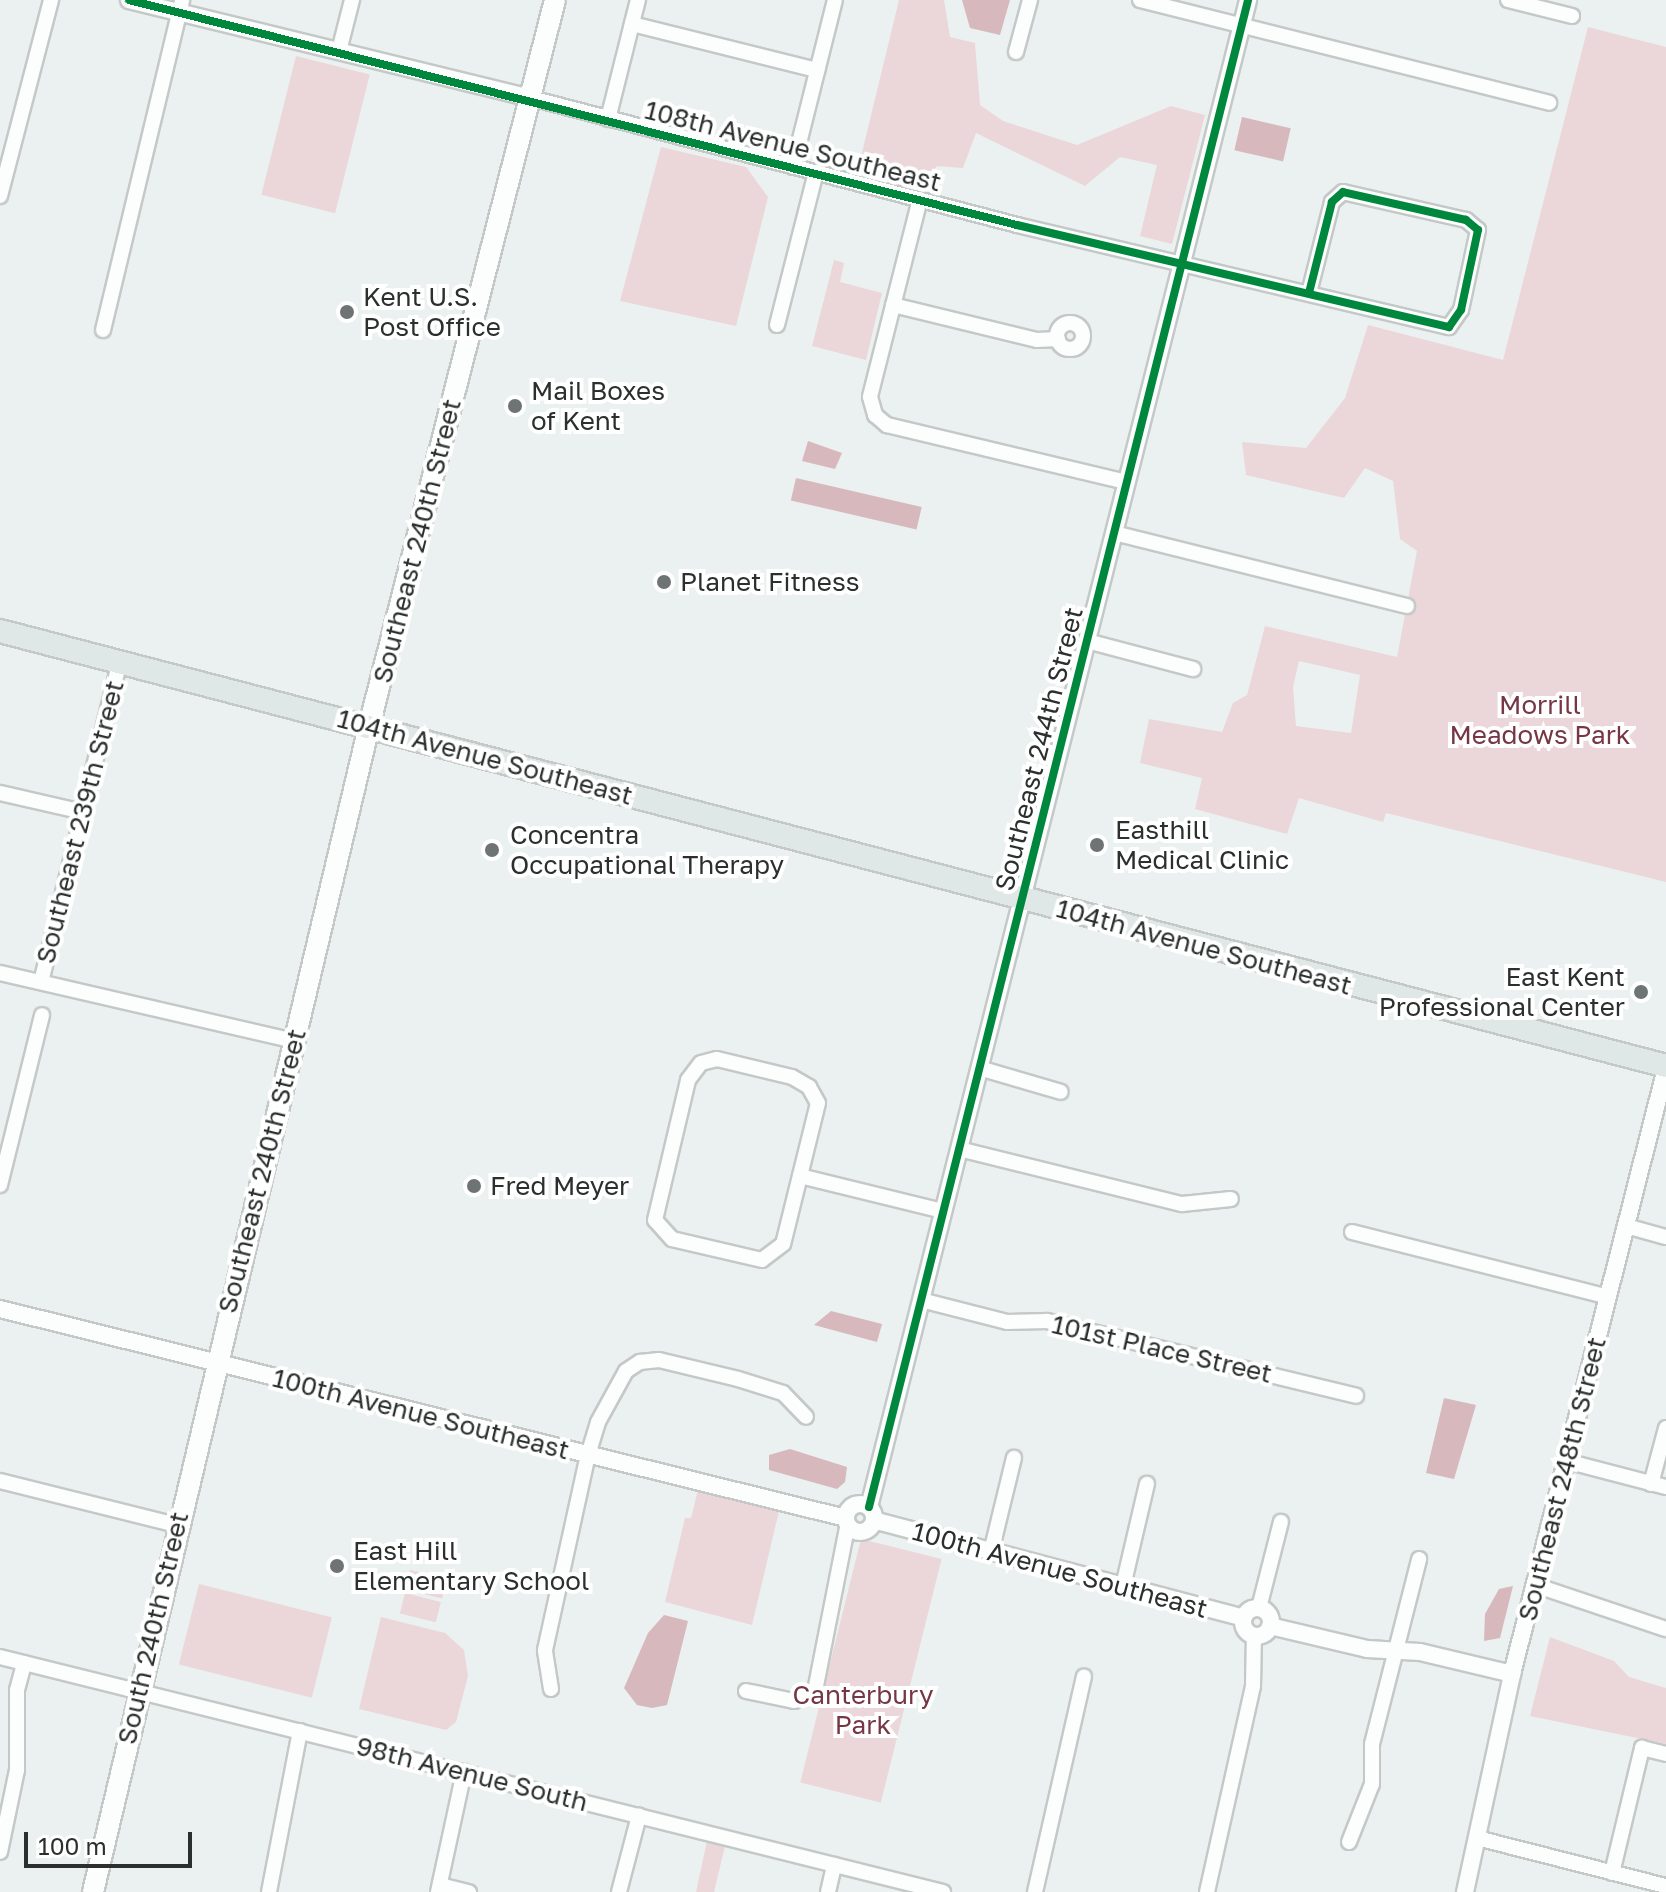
<!DOCTYPE html>
<html>
<head>
<meta charset="utf-8">
<style>
	body { margin:0 }
	#map { position:relative; width:1666px; height:1892px; overflow:hidden; background:#ebf1f0; font-family:"Golos Text",sans-serif }
	div>[style] { position:absolute }
	.green>* { inset:0; background:#ebd7d9; transform-origin:0 0 }
	.water>* { inset:0; background:#d7b8bd; transform-origin:0 0 }
	.roads { filter:drop-shadow(2px 0 #c4c9c8) drop-shadow(-2px 0 #c4c9c8) drop-shadow(0 2px #c4c9c8) drop-shadow(0 -2px #c4c9c8) }
	.minor>* { height:14px; margin:-7px; padding:0 7px; transform-origin:7px; border-radius:7px; background:#fcfdfd }
	.minor>.ring { margin:-7px; padding:0; box-sizing:content-box; background:none; border:14px solid #fcfdfd; border-radius:50% }
	.tertiary>* { height:16px; margin:-8px; padding:0 8px; transform-origin:8px; border-radius:8px; background:#fcfdfd }
	.tertiary>.ring { margin:-8px; padding:0; box-sizing:content-box; background:none; border:16px solid #fcfdfd; border-radius:50% }
	.secondary>* { height:20px; margin:-10px; padding:0 10px; transform-origin:10px; border-radius:10px; background:#fcfdfd }
	.primary>* { height:22px; margin:-11px; padding:0 11px; transform-origin:11px; border-radius:11px; background:#dfe8e6 }
	.cycleway>* { height:8px; margin:-4px; padding:0 4px; transform-origin:4px; border-radius:4px; background:#00873e }
	.dots>* { width:22px; height:22px; translate:-50% -50%; box-sizing:border-box; border:4px solid #fff; border-radius:50% }
	span { translate:-50% -50%; white-space:nowrap; text-align:center; line-height:1.15; -webkit-text-stroke:8px #fff; paint-order:stroke }
	.street-label { font-size:26px; color:#2b302f }
	.poi-label { font-size:26px; color:#2b302f }
	.left { translate:0 -50%; text-align:left }
	.right { translate:-100% -50%; text-align:right }
	.park-label { font-size:26px; color:#753744 }
	.scale { position:absolute; left:24px; top:1832px; width:168px; height:36px; box-sizing:border-box; border:4px solid #2b302f; border-top:0; padding-left:10px; font-size:24px; line-height:28px; white-space:nowrap; color:#2b302f; -webkit-text-stroke:6px #fff; paint-order:stroke }
</style>
</head>
<body>
<div id="map">
	<div class="green">
		<div style="clip-path:polygon(899px 0,944px 0,950px 37px,975px 43px,980px 105px,1003px 121px,1077px 145px,1171px 106px,1205px 115px,1172px 244px,1140px 236px,1157px 165px,1120px 157px,1085px 186px,976px 133px,963px 168px,937px 166px,921px 185px,858px 169px)"></div>
		<div style="clip-path:polygon(evenodd,1588px 27px,1666px 47px,1666px 882px,1386px 813px,1383px 822px,1299px 798px,1287px 834px,1195px 809px,1202px 778px,1140px 763px,1149px 719px,1222px 732px,1233px 703px,1247px 695px,1265px 626px,1397px 657px,1417px 551px,1400px 539px,1393px 481px,1365px 468px,1344px 498px,1246px 475px,1242px 442px,1306px 448px,1345px 398px,1368px 325px,1503px 360px,1588px 27px,1299px 661px,1360px 675px,1351px 733px,1296px 726px,1293px 687px,1299px 661px)"></div>
		<div style="left:296px;top:56px;width:76px;height:143px;rotate:14deg"></div>
		<div style="clip-path:polygon(661px 147px,746px 167px,768px 197px,736px 326px,620px 301px)"></div>
		<div style="clip-path:polygon(834px 260px,844px 263px,840px 282px,882px 293px,866px 360px,812px 346px)"></div>
		<div style="clip-path:polygon(699px 1486px,780px 1507px,752px 1625px,665px 1602px,685px 1518px,691px 1518px)"></div>
		<div style="left:861px;top:1539px;width:83px;height:251px;rotate:14deg"></div>
		<div style="left:410px;top:1570px;width:38px;height:20px;rotate:14deg"></div>
		<div style="left:199px;top:1584px;width:137px;height:83px;rotate:14deg"></div>
		<div style="left:405px;top:1593px;width:37px;height:21px;rotate:14deg"></div>
		<div style="clip-path:polygon(381px 1617px,445px 1633px,464px 1650px,468px 1676px,456px 1722px,446px 1730px,359px 1709px)"></div>
		<div style="clip-path:polygon(1550px 1637px,1614px 1661px,1629px 1677px,1666px 1688px,1666px 1744px,1530px 1716px)"></div>
		<div style="clip-path:polygon(707px 1841px,725px 1846px,714px 1892px,696px 1892px)"></div>
	</div>
	<div class="water">
		<div style="clip-path:polygon(962px 0,1010px 0,1000px 35px,970px 28px)"></div>
		<div style="left:1242px;top:117px;width:50px;height:34px;rotate:13deg"></div>
		<div style="clip-path:polygon(808px 441px,842px 453px,835px 469px,802px 461px)"></div>
		<div style="left:796px;top:478px;width:129px;height:23px;rotate:13deg"></div>
		<div style="clip-path:polygon(831px 1311px,882px 1324px,877px 1342px,814px 1325px)"></div>
		<div style="clip-path:polygon(1444px 1398px,1476px 1405px,1454px 1479px,1426px 1473px)"></div>
		<div style="clip-path:polygon(790px 1449px,847px 1467px,845px 1482px,837px 1489px,769px 1470px,769px 1455px)"></div>
		<div style="clip-path:polygon(1513px 1586px,1500px 1638px,1484px 1641px,1485px 1614px,1499px 1589px)"></div>
		<div style="clip-path:polygon(664px 1615px,688px 1621px,667px 1705px,652px 1708px,637px 1705px,624px 1688px,648px 1633px)"></div>
	</div>
	<div class="roads">
		<div class="minor">
			<div style="left:1140px;top:0;width:422px;rotate:14.1deg"></div>
			<div style="left:1508px;top:0;width:66px;rotate:14deg"></div>
			<div style="left:632px;top:24px;width:191px;rotate:14deg"></div>
			<div style="left:339px;top:51px;width:53px;rotate:-75.7deg"></div>
			<div style="left:1016px;top:52px;width:54px;rotate:-74.9deg"></div>
			<div style="left:531px;top:98px;width:502px;rotate:14.64deg"></div>
			<div style="left:1017px;top:225px;width:444px;rotate:13.3deg"></div>
			<div style="left:1449px;top:327px;width:21px;rotate:-55deg"></div>
			<div style="left:1461px;top:310px;width:82px;rotate:-78deg"></div>
			<div style="left:1478px;top:230px;width:16px;rotate:-140deg"></div>
			<div style="left:1466px;top:220px;width:126px;rotate:-167.2deg"></div>
			<div style="left:1343px;top:192px;width:15px;rotate:138deg"></div>
			<div style="left:1332px;top:202px;width:94px;rotate:104.2deg"></div>
			<div style="left:608px;top:119px;width:123px;rotate:-75.9deg"></div>
			<div style="left:793px;top:167px;width:172px;rotate:-75.9deg"></div>
			<div style="left:0;top:196px;width:203px;rotate:-75.4deg"></div>
			<div style="left:920px;top:199px;width:204px;rotate:104.2deg"></div>
			<div style="left:870px;top:397px;width:19px;rotate:74deg"></div>
			<div style="left:875px;top:415px;width:16px;rotate:40deg"></div>
			<div style="left:887px;top:425px;width:247px;rotate:13.4deg"></div>
			<div style="left:893px;top:305px;width:148px;rotate:13.7deg"></div>
			<div style="left:1037px;top:340px;width:21px;rotate:-3deg"></div>
			<div class="ring" style="left:1057px;top:323px;width:12px;height:12px"></div>
			<div style="left:777px;top:325px;width:158px;rotate:-75.7deg"></div>
			<div style="left:103px;top:330px;width:339px;rotate:-76.5deg"></div>
			<div style="left:1114px;top:533px;width:302px;rotate:14deg"></div>
			<div style="left:1087px;top:641px;width:110px;rotate:14.8deg"></div>
			<div style="left:0;top:793px;width:85px;rotate:12.9deg"></div>
			<div style="left:0;top:973px;width:302px;rotate:13deg"></div>
			<div style="left:41px;top:982px;width:331px;rotate:-76.2deg"></div>
			<div style="left:717px;top:1059px;width:77px;rotate:13.5deg"></div>
			<div style="left:792px;top:1077px;width:20px;rotate:30deg"></div>
			<div style="left:809px;top:1087px;width:18px;rotate:61deg"></div>
			<div style="left:818px;top:1103px;width:145px;rotate:103.9deg"></div>
			<div style="left:783px;top:1244px;width:26px;rotate:143deg"></div>
			<div style="left:762px;top:1260px;width:92px;rotate:-166.9deg"></div>
			<div style="left:672px;top:1239px;width:25px;rotate:-132deg"></div>
			<div style="left:655px;top:1220px;width:144px;rotate:-76.7deg"></div>
			<div style="left:688px;top:1080px;width:21px;rotate:-53deg"></div>
			<div style="left:701px;top:1063px;width:16px;rotate:-14deg"></div>
			<div style="left:979px;top:1068px;width:85px;rotate:16.3deg"></div>
			<div style="left:959px;top:1149px;width:230px;rotate:13.9deg"></div>
			<div style="left:1182px;top:1204px;width:49px;rotate:-5.8deg"></div>
			<div style="left:800px;top:1176px;width:147px;rotate:13.8deg"></div>
			<div style="left:0;top:1185px;width:175px;rotate:-76.1deg"></div>
			<div style="left:1626px;top:1226px;width:41px;rotate:15.4deg"></div>
			<div style="left:1352px;top:1232px;width:264px;rotate:14.2deg"></div>
			<div style="left:921px;top:1300px;width:89px;rotate:14.3deg"></div>
			<div style="left:1007px;top:1322px;width:40px;rotate:-1.4deg"></div>
			<div style="left:1047px;top:1321px;width:318px;rotate:13.6deg"></div>
			<div style="left:1566px;top:1461px;width:103px;rotate:14.6deg"></div>
			<div style="left:0;top:1481px;width:182px;rotate:14deg"></div>
			<div style="left:1651px;top:1484px;width:58px;rotate:-75deg"></div>
			<div style="left:991px;top:1552px;width:97px;rotate:-76.3deg"></div>
			<div style="left:1535px;top:1585px;width:138px;rotate:18.6deg"></div>
			<div style="left:1123px;top:1586px;width:105px;rotate:-76.8deg"></div>
			<div style="left:1259px;top:1608px;width:89px;rotate:-75.7deg"></div>
			<div style="left:0;top:1657px;width:972px;rotate:13.99deg"></div>
			<div style="left:551px;top:1689px;width:39px;rotate:-99deg"></div>
			<div style="left:545px;top:1650px;width:200px;rotate:-77.6deg"></div>
			<div style="left:588px;top:1455px;width:34px;rotate:-73deg"></div>
			<div style="left:598px;top:1422px;width:58px;rotate:-61.2deg"></div>
			<div style="left:626px;top:1371px;width:17px;rotate:-33deg"></div>
			<div style="left:640px;top:1362px;width:19px;rotate:-6deg"></div>
			<div style="left:659px;top:1360px;width:81px;rotate:13.5deg"></div>
			<div style="left:738px;top:1379px;width:47px;rotate:17.3deg"></div>
			<div style="left:783px;top:1393px;width:33px;rotate:46deg"></div>
			<div style="left:746px;top:1691px;width:49px;rotate:11.8deg"></div>
			<div style="left:794px;top:1701px;width:23px;rotate:-25deg"></div>
			<div style="left:815px;top:1691px;width:166px;rotate:-78.9deg"></div>
			<div style="left:1477px;top:1838px;width:195px;rotate:14.3deg"></div>
			<div style="left:1349px;top:1842px;width:62px;rotate:-68.4deg"></div>
			<div style="left:1372px;top:1784px;width:40px;rotate:-90deg"></div>
			<div style="left:1372px;top:1744px;width:191px;rotate:-75.7deg"></div>
			<div style="left:0;top:1852px;width:84px;rotate:-78.3deg"></div>
			<div style="left:17px;top:1770px;width:80px;rotate:-90deg"></div>
			<div style="left:17px;top:1690px;width:28px;rotate:-75deg"></div>
			<div style="left:1612px;top:1873px;width:129px;rotate:-76.5deg"></div>
			<div style="left:1642px;top:1748px;width:25px;rotate:14deg"></div>
			<div style="left:440px;top:1885px;width:30px;rotate:14deg"></div>
			<div style="left:269px;top:1892px;width:164px;rotate:-79.1deg"></div>
			<div style="left:438px;top:1892px;width:123px;rotate:-77.8deg"></div>
			<div style="left:619px;top:1892px;width:79px;rotate:-75.3deg"></div>
			<div style="left:828px;top:1892px;width:28px;rotate:-77deg"></div>
			<div style="left:1035px;top:1892px;width:221px;rotate:-77.2deg"></div>
			<div style="left:1207px;top:1892px;width:211px;rotate:-77.4deg"></div>
			<div style="left:1253px;top:1686px;width:50px;rotate:-88.9deg"></div>
		</div>
		<div class="tertiary">
			<div style="left:129px;top:0;width:414px;rotate:13.7deg"></div>
			<div style="left:0;top:1309px;width:867px;rotate:13.88deg"></div>
			<div class="ring" style="left:846px;top:1504px;width:12px;height:12px"></div>
			<div style="left:869px;top:1507px;width:1554px;rotate:-75.88deg"></div>
			<div style="left:877px;top:1521px;width:379px;rotate:14.8deg"></div>
			<div class="ring" style="left:1243px;top:1608px;width:12px;height:12px"></div>
			<div style="left:1270px;top:1626px;width:100px;rotate:13.3deg"></div>
			<div style="left:1367px;top:1649px;width:53px;rotate:3.2deg"></div>
			<div style="left:1420px;top:1652px;width:95px;rotate:13.4deg"></div>
			<div style="left:1465px;top:1892px;width:223px;rotate:-77.8deg"></div>
			<div style="left:1512px;top:1674px;width:625px;rotate:-75.74deg"></div>
		</div>
		<div class="secondary">
			<div style="left:93px;top:1892px;width:1198px;rotate:-76.68deg"></div>
			<div style="left:369px;top:726px;width:749px;rotate:-75.63deg"></div>
		</div>
		<div class="primary">
			<div style="left:0;top:631px;width:1722px;rotate:14.63deg"></div>
		</div>
	</div>
	<div class="cycleway">
		<div style="left:129px;top:0;width:916px;rotate:14.22deg"></div>
		<div style="left:1017px;top:225px;width:444px;rotate:13.3deg"></div>
		<div style="left:1449px;top:327px;width:21px;rotate:-55deg"></div>
		<div style="left:1461px;top:310px;width:82px;rotate:-78deg"></div>
		<div style="left:1478px;top:230px;width:16px;rotate:-140deg"></div>
		<div style="left:1466px;top:220px;width:126px;rotate:-167.2deg"></div>
		<div style="left:1343px;top:192px;width:15px;rotate:138deg"></div>
		<div style="left:1332px;top:202px;width:94px;rotate:104.2deg"></div>
		<div style="left:869px;top:1507px;width:1554px;rotate:-75.88deg"></div>
	</div>
	<div class="dots">
		<div style="left:347px;top:312px;background:#6e7473"></div>
		<div style="left:515px;top:406px;background:#6e7473"></div>
		<div style="left:664px;top:582px;background:#6e7473"></div>
		<div style="left:1097px;top:845px;background:#6e7473"></div>
		<div style="left:492px;top:850px;background:#6e7473"></div>
		<div style="left:1641px;top:992px;background:#6e7473"></div>
		<div style="left:474px;top:1186px;background:#6e7473"></div>
		<div style="left:337px;top:1566px;background:#6e7473"></div>
	</div>
	<div class="street-label">
		<span style="left:793px;top:146px;rotate:14deg">108th Avenue Southeast</span>
		<span style="left:417px;top:541px;rotate:-76deg">Southeast 240th Street</span>
		<span style="left:1039px;top:749px;rotate:-76deg">Southeast 244th Street</span>
		<span style="left:485px;top:757px;rotate:15deg">104th Avenue Southeast</span>
		<span style="left:80px;top:822px;rotate:-76deg">Southeast 239th Street</span>
		<span style="left:1204px;top:947px;rotate:15deg">104th Avenue Southeast</span>
		<span style="left:262px;top:1171px;rotate:-76deg">Southeast 240th Street</span>
		<span style="left:1162px;top:1349px;rotate:13deg">101st Place Street</span>
		<span style="left:421px;top:1414px;rotate:14deg">100th Avenue Southeast</span>
		<span style="left:1562px;top:1479px;rotate:-76deg">Southeast 248th Street</span>
		<span style="left:1060px;top:1570px;rotate:15deg">100th Avenue Southeast</span>
		<span style="left:153px;top:1628px;rotate:-77deg">South 240th Street</span>
		<span style="left:472px;top:1774px;rotate:14deg">98th Avenue South</span>
	</div>
	<div class="poi-label">
		<span class="left" style="left:363px;top:312px">Kent U.S.<br>Post Office</span>
		<span class="left" style="left:531px;top:406px">Mail Boxes<br>of Kent</span>
		<span class="left" style="left:680px;top:582px">Planet Fitness</span>
		<span class="left" style="left:1115px;top:845px">Easthill<br>Medical Clinic</span>
		<span class="left" style="left:510px;top:850px">Concentra<br>Occupational Therapy</span>
		<span class="right" style="left:1625px;top:992px">East Kent<br>Professional Center</span>
		<span class="left" style="left:490px;top:1186px">Fred Meyer</span>
		<span class="left" style="left:353px;top:1566px">East Hill<br>Elementary School</span>
	</div>
	<div class="park-label">
		<span style="left:1540px;top:720px">Morrill<br>Meadows Park</span>
		<span style="left:863px;top:1710px">Canterbury<br>Park</span>
	</div>
	<div class="scale">100 m</div>
</div>
</body>
</html>
